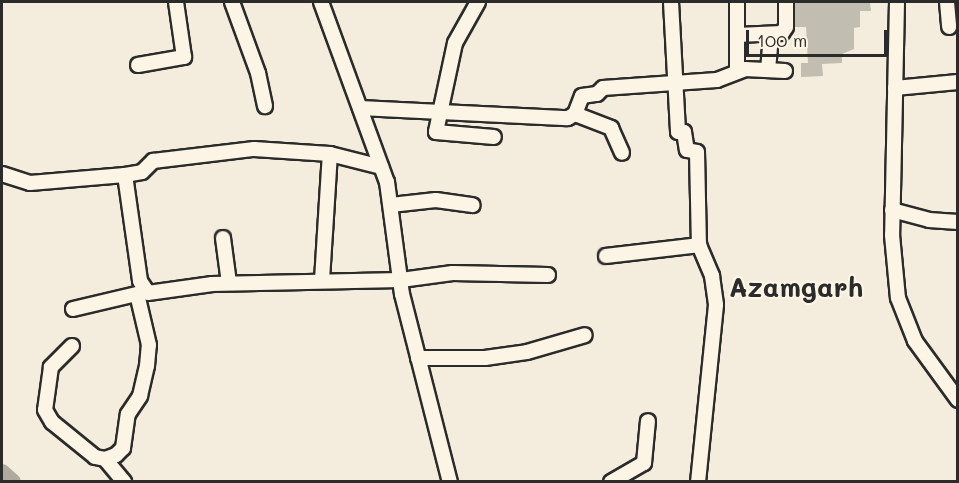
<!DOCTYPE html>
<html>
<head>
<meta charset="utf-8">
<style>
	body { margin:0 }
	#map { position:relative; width:959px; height:483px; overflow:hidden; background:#f4edde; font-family:Mali,sans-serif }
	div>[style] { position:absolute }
	.river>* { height:16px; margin:-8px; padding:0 8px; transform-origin:8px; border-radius:8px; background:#afaaa0 }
	.building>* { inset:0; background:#c2bdb1 }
	.roads { filter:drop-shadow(2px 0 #2b2b2b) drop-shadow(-2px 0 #2b2b2b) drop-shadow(0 2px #2b2b2b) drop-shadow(0 -2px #2b2b2b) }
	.minor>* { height:14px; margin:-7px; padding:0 7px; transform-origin:7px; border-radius:7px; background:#fcf5e5 }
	span { translate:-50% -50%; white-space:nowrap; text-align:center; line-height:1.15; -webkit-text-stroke:4.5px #fcf5e5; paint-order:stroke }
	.town-label { font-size:27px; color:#2b2b2b; font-weight:700 }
	.frame { position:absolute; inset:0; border:3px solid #2b2b2b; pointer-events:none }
	.scale { position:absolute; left:746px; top:30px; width:141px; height:27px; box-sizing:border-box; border:3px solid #2b2b2b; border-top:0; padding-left:8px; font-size:18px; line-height:21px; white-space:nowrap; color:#2b2b2b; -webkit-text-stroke:4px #fcf5e5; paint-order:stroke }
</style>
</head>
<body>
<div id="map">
	<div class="river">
		<div style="left:2px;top:472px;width:15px;rotate:42deg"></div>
	</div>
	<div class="building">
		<div style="clip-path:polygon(795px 2px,870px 2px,871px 11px,860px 11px,860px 27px,854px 28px,854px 49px,842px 54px,842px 63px,822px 64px,823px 76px,801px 77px,801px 63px,808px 63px,806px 27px,795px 27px)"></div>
	</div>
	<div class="roads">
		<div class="minor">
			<div style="left:232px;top:2px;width:76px;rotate:69.9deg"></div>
			<div style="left:258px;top:73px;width:34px;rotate:78deg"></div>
			<div style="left:321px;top:2px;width:192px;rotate:69.9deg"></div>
			<div style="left:387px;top:182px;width:113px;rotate:82.4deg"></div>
			<div style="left:402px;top:294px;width:194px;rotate:75.7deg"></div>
			<div style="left:478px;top:2px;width:47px;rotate:119.3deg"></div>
			<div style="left:455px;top:43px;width:91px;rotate:102.1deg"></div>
			<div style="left:436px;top:132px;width:58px;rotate:4.9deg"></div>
			<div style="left:671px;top:2px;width:130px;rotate:86.9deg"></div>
			<div style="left:678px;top:132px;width:6px"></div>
			<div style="left:684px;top:132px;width:18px;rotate:81deg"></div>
			<div style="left:687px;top:150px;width:10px;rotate:11deg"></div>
			<div style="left:697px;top:152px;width:93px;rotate:88.8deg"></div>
			<div style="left:699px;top:245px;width:34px;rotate:67deg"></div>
			<div style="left:712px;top:276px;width:29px;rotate:82deg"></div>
			<div style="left:716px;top:305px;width:178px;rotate:95.8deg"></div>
			<div style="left:897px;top:2px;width:233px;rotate:91.2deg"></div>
			<div style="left:892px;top:235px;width:63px;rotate:84.6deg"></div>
			<div style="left:898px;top:298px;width:46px;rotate:68.4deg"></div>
			<div style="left:915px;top:341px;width:73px;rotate:53.9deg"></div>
			<div style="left:947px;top:2px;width:25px;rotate:85deg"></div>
			<div style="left:737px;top:35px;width:45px;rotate:-2.5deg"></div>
			<div style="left:782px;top:33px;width:7px;rotate:-56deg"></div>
			<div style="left:786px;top:27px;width:25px;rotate:-90deg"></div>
			<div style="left:138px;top:65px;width:47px;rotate:-9.9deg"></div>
			<div style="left:184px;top:57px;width:56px;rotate:-98.3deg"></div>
			<div style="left:737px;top:70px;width:68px;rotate:-90deg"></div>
			<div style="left:768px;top:70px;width:36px;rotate:-85deg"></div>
			<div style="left:895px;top:88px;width:63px;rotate:-5.4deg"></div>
			<div style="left:360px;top:108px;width:208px;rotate:2.8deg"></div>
			<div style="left:568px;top:118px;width:8px;rotate:-30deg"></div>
			<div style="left:575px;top:114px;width:19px;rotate:-69deg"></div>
			<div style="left:582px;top:96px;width:15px;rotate:-8deg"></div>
			<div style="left:597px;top:94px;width:8px;rotate:-45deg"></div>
			<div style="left:603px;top:88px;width:114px;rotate:-4deg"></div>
			<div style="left:717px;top:80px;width:30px;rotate:-21deg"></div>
			<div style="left:745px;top:69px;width:40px;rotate:2.9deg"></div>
			<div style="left:575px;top:114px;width:39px;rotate:21deg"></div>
			<div style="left:611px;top:128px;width:27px;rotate:66deg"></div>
			<div style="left:2px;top:174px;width:29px;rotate:18deg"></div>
			<div style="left:30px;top:183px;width:95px;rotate:-4.8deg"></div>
			<div style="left:125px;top:175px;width:17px;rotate:-10deg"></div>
			<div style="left:142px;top:172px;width:16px;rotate:-45deg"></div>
			<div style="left:153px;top:161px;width:102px;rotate:-6.8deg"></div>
			<div style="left:254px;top:149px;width:76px;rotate:3.8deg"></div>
			<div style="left:330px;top:154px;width:53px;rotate:14.3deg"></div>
			<div style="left:125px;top:175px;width:107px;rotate:81.9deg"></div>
			<div style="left:140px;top:281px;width:14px;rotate:56deg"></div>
			<div style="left:148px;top:293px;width:65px;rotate:-8deg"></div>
			<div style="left:212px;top:284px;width:189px;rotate:-1.2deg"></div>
			<div style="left:401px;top:280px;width:52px;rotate:-7.7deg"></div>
			<div style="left:453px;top:273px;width:95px;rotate:1.2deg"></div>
			<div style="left:391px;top:205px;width:45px;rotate:-6.3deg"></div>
			<div style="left:436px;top:200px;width:37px;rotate:8deg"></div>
			<div style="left:892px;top:210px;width:38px;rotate:15deg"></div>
			<div style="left:929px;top:220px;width:29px;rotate:4deg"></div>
			<div style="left:223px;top:238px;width:45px;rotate:82.4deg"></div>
			<div style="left:606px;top:256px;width:94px;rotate:-6.7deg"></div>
			<div style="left:322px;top:280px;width:126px;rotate:-86.4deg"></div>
			<div style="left:73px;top:309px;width:74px;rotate:-13.3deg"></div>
			<div style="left:72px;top:346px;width:30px;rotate:135deg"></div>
			<div style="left:51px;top:367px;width:43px;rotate:97.9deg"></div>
			<div style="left:45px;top:410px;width:14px;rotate:60deg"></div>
			<div style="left:52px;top:422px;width:55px;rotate:39.1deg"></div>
			<div style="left:95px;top:457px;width:10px;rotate:11deg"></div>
			<div style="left:105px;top:459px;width:12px;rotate:-20deg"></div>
			<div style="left:116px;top:455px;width:10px;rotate:-45deg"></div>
			<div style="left:123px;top:448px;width:34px;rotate:-82deg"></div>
			<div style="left:128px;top:414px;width:22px;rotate:-56deg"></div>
			<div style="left:140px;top:396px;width:31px;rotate:-77deg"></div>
			<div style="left:147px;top:366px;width:21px;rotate:-85deg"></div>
			<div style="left:149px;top:345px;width:52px;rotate:-103.2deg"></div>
			<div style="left:418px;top:358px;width:67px"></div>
			<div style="left:485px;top:358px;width:42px;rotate:-8.1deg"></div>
			<div style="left:527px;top:352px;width:60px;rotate:-16.3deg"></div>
			<div style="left:105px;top:459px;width:30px;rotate:50deg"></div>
			<div style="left:611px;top:482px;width:38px;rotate:-30deg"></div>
			<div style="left:644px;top:463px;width:42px;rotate:-84.6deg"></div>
		</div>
	</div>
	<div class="town-label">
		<span style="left:796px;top:287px">Azamgarh</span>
	</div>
	<div class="frame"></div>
	<div class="scale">100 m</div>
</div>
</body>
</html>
